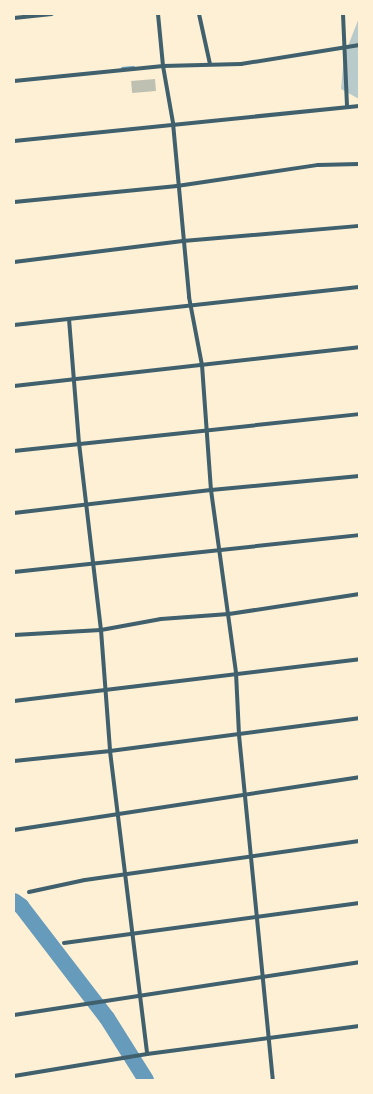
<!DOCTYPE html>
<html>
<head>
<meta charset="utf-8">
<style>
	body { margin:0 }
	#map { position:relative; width:373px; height:1094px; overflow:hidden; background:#fdf0d5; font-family:"Fira Sans Condensed",sans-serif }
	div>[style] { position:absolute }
	.green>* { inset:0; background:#b9caca }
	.stream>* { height:2.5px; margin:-1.25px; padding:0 1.25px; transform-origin:1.25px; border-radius:1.25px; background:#669bbc }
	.river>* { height:16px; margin:-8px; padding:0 8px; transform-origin:8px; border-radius:8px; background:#669bbc }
	.building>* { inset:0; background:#bec0b2; transform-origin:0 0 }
	.minor>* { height:4px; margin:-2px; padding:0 2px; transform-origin:2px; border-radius:2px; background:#3f606c }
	span { translate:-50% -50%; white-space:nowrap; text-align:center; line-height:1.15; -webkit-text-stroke:3px #fdf0d5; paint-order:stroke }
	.frame { position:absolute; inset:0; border:15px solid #fdf0d5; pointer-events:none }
</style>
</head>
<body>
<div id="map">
	<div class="green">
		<div style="clip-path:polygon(359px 18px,359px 99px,341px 89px,344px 56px)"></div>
	</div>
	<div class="stream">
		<div style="left:122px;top:68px;width:11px;rotate:-5deg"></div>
	</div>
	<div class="river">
		<div style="left:14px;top:901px;width:9px;rotate:36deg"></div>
		<div style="left:21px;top:906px;width:141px;rotate:52.5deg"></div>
		<div style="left:107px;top:1018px;width:73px;rotate:57.8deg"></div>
	</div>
	<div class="building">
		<div style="left:155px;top:79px;width:12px;height:24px;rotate:85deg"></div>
	</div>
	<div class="minor">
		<div style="left:158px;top:14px;width:52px;rotate:84.5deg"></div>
		<div style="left:163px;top:66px;width:58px;rotate:80deg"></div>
		<div style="left:173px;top:123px;width:175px;rotate:84.7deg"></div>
		<div style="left:189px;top:297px;width:69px;rotate:79.2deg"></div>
		<div style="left:202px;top:365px;width:125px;rotate:85.9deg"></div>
		<div style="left:211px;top:490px;width:185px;rotate:82.2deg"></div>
		<div style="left:236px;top:673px;width:62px;rotate:87.2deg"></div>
		<div style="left:239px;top:735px;width:347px;rotate:84.4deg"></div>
		<div style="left:199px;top:14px;width:51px;rotate:77.6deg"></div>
		<div style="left:343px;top:14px;width:92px;rotate:87.5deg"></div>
		<div style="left:14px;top:18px;width:38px;rotate:-6deg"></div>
		<div style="left:14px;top:81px;width:150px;rotate:-5.7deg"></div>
		<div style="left:163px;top:66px;width:78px;rotate:-1.5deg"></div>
		<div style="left:241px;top:64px;width:120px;rotate:-9.1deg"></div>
		<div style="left:14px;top:141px;width:347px;rotate:-5.8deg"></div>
		<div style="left:14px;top:202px;width:164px;rotate:-5.6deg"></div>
		<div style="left:177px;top:186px;width:143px;rotate:-8.5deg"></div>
		<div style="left:318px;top:165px;width:41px;rotate:-1.4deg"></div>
		<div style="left:14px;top:262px;width:170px;rotate:-7.1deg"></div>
		<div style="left:183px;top:241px;width:177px;rotate:-4.9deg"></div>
		<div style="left:69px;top:319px;width:124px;rotate:85.4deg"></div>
		<div style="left:79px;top:443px;width:188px;rotate:83.3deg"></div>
		<div style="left:101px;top:630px;width:121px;rotate:85.7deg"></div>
		<div style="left:110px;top:751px;width:305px;rotate:83deg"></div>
		<div style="left:14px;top:325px;width:347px;rotate:-6.3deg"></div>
		<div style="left:14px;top:386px;width:347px;rotate:-6.4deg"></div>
		<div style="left:14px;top:451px;width:347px;rotate:-6.1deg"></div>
		<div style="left:14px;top:513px;width:198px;rotate:-6.7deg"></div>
		<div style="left:211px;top:490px;width:149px;rotate:-5.4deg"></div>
		<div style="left:14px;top:572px;width:347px;rotate:-6.1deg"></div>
		<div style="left:14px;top:635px;width:87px;rotate:-3.3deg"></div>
		<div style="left:101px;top:630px;width:61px;rotate:-10.4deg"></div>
		<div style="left:161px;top:619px;width:68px;rotate:-4.2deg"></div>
		<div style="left:229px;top:614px;width:132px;rotate:-8.7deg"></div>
		<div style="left:14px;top:701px;width:348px;rotate:-6.9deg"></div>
		<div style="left:14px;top:761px;width:97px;rotate:-5.9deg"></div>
		<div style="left:110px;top:751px;width:251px;rotate:-7.5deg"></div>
		<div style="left:14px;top:830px;width:349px;rotate:-8.7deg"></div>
		<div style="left:29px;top:892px;width:57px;rotate:-12.1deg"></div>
		<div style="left:85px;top:880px;width:277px;rotate:-8.1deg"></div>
		<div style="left:64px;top:943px;width:298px;rotate:-7.7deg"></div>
		<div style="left:14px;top:1015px;width:349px;rotate:-8.7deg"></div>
		<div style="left:14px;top:1076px;width:135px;rotate:-9.4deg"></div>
		<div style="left:147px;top:1054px;width:214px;rotate:-7.5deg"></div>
	</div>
	<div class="frame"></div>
</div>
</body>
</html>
